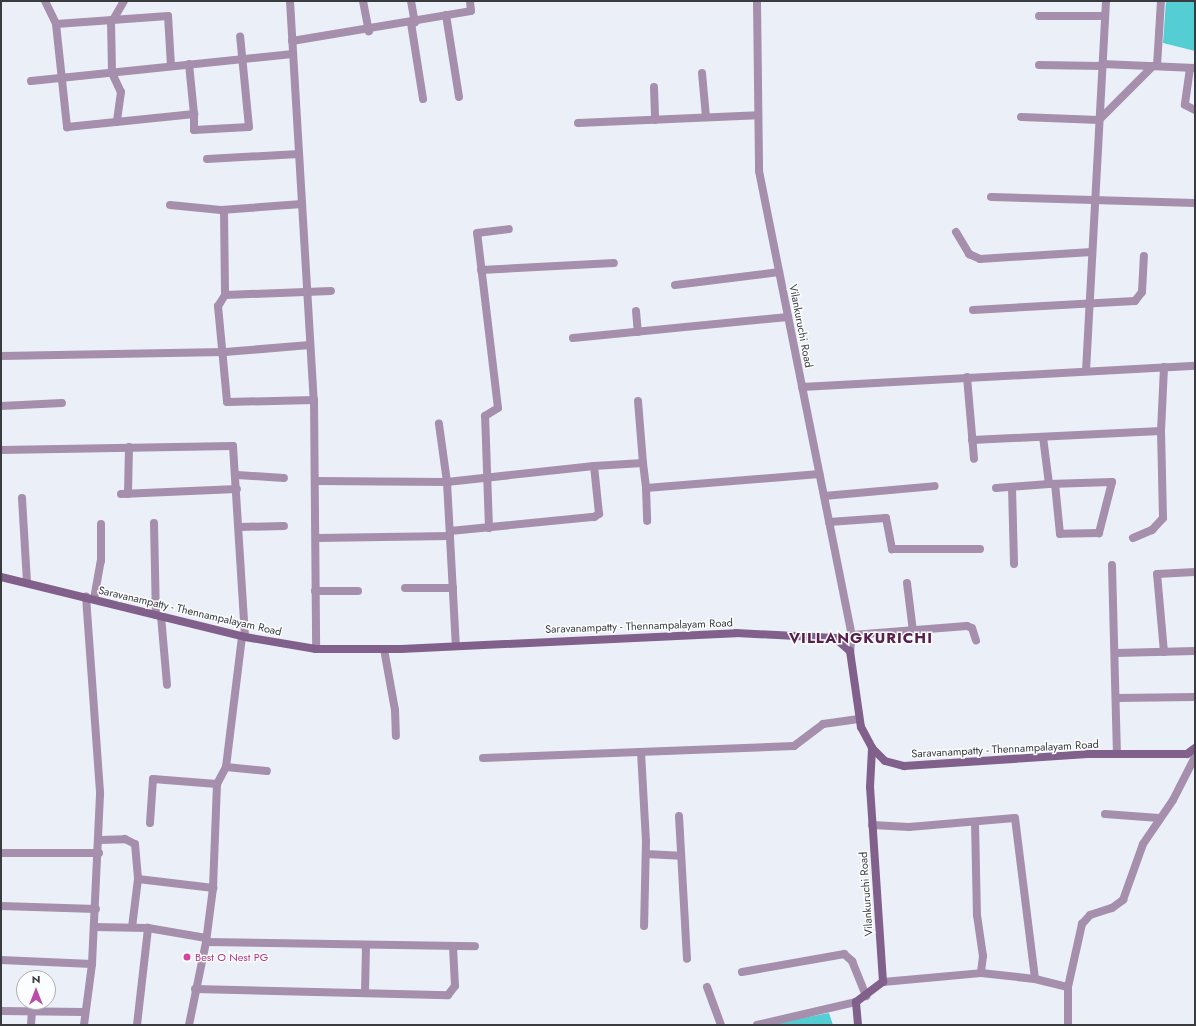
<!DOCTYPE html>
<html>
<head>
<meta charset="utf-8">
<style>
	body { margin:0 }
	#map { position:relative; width:1196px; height:1026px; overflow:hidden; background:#ebf0f8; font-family:Jost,sans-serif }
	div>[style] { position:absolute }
	.water>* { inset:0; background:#54ced2 }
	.minor>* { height:8px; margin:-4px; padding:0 4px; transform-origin:4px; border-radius:4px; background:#a58fac }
	.tertiary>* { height:8px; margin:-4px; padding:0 4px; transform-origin:4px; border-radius:4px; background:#a58fac }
	.secondary>* { height:8px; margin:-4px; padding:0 4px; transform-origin:4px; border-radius:4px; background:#81618b }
	.dots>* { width:11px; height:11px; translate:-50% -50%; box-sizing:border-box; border:2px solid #fcfdff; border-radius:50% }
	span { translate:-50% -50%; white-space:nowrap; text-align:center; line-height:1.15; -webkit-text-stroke:3px #fcfdff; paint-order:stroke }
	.street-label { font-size:11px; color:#393b3e }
	.hotel-label { font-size:11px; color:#b23c85 }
	.left { translate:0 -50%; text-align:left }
	.district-label { font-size:15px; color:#57204d; font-weight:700; letter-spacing:1px }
	.frame { position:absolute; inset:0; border:2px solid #393b3e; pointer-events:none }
	.north { position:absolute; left:16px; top:970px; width:40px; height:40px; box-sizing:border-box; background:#fcfdff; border:1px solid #aeafb2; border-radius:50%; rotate:0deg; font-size:11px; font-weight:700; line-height:16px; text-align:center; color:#393b3e }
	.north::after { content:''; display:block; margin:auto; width:14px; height:18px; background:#bd4ca8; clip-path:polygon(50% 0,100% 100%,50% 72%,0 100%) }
</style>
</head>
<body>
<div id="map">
	<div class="water">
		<div style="clip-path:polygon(1166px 1px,1195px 1px,1195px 51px,1163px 43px)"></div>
		<div style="clip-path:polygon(829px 1013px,833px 1025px,769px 1025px,782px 1022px)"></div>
	</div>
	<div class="minor">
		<div style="left:45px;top:1px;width:25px;rotate:64deg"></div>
		<div style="left:290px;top:1px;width:400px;rotate:86.6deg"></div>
		<div style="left:314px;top:400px;width:249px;rotate:89.5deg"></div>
		<div style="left:363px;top:1px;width:31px;rotate:79deg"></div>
		<div style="left:411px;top:1px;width:22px;rotate:80deg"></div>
		<div style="left:446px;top:15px;width:83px;rotate:81deg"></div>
		<div style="left:1039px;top:16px;width:65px"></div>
		<div style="left:111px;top:20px;width:53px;rotate:88.9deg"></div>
		<div style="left:112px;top:73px;width:21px;rotate:65deg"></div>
		<div style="left:121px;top:92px;width:30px;rotate:98deg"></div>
		<div style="left:113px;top:20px;width:22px;rotate:-60deg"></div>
		<div style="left:411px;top:23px;width:77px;rotate:81deg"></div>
		<div style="left:292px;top:41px;width:181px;rotate:-9.5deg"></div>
		<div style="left:471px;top:11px;width:10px;rotate:-96deg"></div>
		<div style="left:189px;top:64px;width:50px;rotate:84.3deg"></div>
		<div style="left:1102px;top:64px;width:93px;rotate:2.5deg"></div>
		<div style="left:1039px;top:65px;width:62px;rotate:0.9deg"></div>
		<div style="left:171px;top:66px;width:50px;rotate:-93.4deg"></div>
		<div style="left:168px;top:16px;width:112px;rotate:175.9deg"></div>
		<div style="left:56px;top:24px;width:104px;rotate:83.9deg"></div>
		<div style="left:67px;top:127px;width:128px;rotate:-5.8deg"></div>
		<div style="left:194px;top:114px;width:16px;rotate:90deg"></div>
		<div style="left:194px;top:130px;width:55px;rotate:-3.1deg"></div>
		<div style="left:249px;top:127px;width:91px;rotate:-95.6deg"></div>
		<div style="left:1157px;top:66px;width:65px;rotate:-86.5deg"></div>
		<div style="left:1190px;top:68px;width:37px;rotate:98deg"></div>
		<div style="left:1185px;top:105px;width:11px;rotate:27deg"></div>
		<div style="left:702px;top:73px;width:44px;rotate:84.8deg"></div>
		<div style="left:31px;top:81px;width:263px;rotate:-5.9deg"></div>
		<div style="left:654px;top:87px;width:33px;rotate:88deg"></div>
		<div style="left:1021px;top:117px;width:78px;rotate:2.2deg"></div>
		<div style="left:1099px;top:120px;width:76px;rotate:-45deg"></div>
		<div style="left:578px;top:123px;width:180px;rotate:-2.5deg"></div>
		<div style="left:207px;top:159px;width:92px;rotate:-3.1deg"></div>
		<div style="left:991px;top:197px;width:204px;rotate:1.7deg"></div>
		<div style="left:170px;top:205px;width:51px;rotate:5.6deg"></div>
		<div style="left:221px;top:210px;width:81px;rotate:-4.2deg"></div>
		<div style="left:224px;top:210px;width:85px;rotate:89.3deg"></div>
		<div style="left:225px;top:295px;width:13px;rotate:122deg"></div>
		<div style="left:218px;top:306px;width:96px;rotate:84.6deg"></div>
		<div style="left:227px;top:402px;width:87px;rotate:-1.3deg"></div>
		<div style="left:956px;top:232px;width:26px;rotate:59deg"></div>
		<div style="left:969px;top:254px;width:12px;rotate:24deg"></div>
		<div style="left:980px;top:259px;width:112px;rotate:-3.6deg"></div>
		<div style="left:481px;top:270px;width:133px;rotate:-3deg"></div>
		<div style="left:675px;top:285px;width:105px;rotate:-7.1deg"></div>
		<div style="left:225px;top:295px;width:106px;rotate:-2.2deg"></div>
		<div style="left:973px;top:310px;width:162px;rotate:-3.2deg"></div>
		<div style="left:1135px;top:301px;width:11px;rotate:-52deg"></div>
		<div style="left:1142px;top:292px;width:36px;rotate:-87deg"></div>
		<div style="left:636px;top:311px;width:21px;rotate:85deg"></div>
		<div style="left:573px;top:338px;width:216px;rotate:-5.6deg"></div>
		<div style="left:1px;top:356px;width:224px;rotate:-1deg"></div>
		<div style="left:225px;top:352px;width:85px;rotate:-4.7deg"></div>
		<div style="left:1086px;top:371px;width:371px;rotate:-86.9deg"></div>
		<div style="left:967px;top:377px;width:82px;rotate:85.1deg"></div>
		<div style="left:802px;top:387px;width:394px;rotate:-3.1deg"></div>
		<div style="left:638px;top:401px;width:62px;rotate:85.4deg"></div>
		<div style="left:1px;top:406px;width:61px;rotate:-2.8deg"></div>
		<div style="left:1043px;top:437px;width:47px;rotate:82.7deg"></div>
		<div style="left:1049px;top:484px;width:63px;rotate:-1.8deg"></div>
		<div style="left:1112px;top:482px;width:53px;rotate:104.3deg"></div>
		<div style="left:1099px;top:533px;width:39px;rotate:179deg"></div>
		<div style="left:1060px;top:534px;width:50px;rotate:-95.7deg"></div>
		<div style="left:972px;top:440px;width:189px;rotate:-2.7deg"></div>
		<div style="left:1161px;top:431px;width:64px;rotate:-87.3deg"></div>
		<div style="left:1px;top:450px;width:232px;rotate:-1deg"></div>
		<div style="left:233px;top:446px;width:191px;rotate:86.4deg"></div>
		<div style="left:594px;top:466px;width:49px;rotate:-3.5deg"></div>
		<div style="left:643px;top:463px;width:25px;rotate:83deg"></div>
		<div style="left:646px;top:488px;width:174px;rotate:-4.6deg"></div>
		<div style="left:237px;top:475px;width:47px;rotate:3.7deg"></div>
		<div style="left:316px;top:481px;width:131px;rotate:0.4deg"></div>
		<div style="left:447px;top:482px;width:59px;rotate:-97.9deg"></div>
		<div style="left:1012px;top:487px;width:77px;rotate:88.5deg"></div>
		<div style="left:646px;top:488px;width:33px;rotate:88deg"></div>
		<div style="left:996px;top:488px;width:53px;rotate:-4.3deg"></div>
		<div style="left:121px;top:494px;width:116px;rotate:-2.5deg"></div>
		<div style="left:128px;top:494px;width:47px;rotate:-88.8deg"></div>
		<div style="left:824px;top:496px;width:111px;rotate:-5.1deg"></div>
		<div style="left:22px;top:498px;width:85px;rotate:86.6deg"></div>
		<div style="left:829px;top:522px;width:57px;rotate:-4deg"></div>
		<div style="left:886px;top:518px;width:32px;rotate:79deg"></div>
		<div style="left:892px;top:549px;width:88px"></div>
		<div style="left:154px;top:523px;width:92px;rotate:88.8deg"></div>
		<div style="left:239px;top:527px;width:45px;rotate:-1.3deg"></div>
		<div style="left:489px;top:528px;width:112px;rotate:-92deg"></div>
		<div style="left:485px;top:416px;width:15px;rotate:-32deg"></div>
		<div style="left:498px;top:408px;width:176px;rotate:-96.8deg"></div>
		<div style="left:477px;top:233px;width:32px;rotate:-7deg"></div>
		<div style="left:450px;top:531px;width:145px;rotate:-5.6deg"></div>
		<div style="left:594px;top:517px;width:6px;rotate:-31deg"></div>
		<div style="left:599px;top:514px;width:48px;rotate:-95.9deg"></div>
		<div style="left:594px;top:466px;width:148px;rotate:173.8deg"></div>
		<div style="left:447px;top:482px;width:164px;rotate:86.9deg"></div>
		<div style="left:317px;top:538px;width:133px;rotate:-0.9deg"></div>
		<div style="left:1133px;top:538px;width:21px;rotate:-23deg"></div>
		<div style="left:1152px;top:530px;width:16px;rotate:-47deg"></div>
		<div style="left:1163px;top:518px;width:87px;rotate:-91.3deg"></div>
		<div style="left:1112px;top:565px;width:189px;rotate:88.5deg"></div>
		<div style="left:907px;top:583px;width:48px;rotate:82.9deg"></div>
		<div style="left:405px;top:588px;width:48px"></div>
		<div style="left:315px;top:591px;width:43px"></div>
		<div style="left:94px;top:599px;width:39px;rotate:-80deg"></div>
		<div style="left:101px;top:561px;width:37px;rotate:-90deg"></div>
		<div style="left:161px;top:616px;width:69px;rotate:85deg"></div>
		<div style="left:852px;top:635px;width:115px;rotate:-4.5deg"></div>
		<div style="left:967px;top:626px;width:5px;rotate:22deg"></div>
		<div style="left:972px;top:628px;width:13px;rotate:72deg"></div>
		<div style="left:384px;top:649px;width:62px;rotate:79.8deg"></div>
		<div style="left:395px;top:710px;width:26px;rotate:88deg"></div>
		<div style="left:1164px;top:652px;width:78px;rotate:-95.1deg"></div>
		<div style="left:1157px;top:574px;width:38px;rotate:-3deg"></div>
		<div style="left:1116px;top:653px;width:79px;rotate:-1.5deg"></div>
		<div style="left:1117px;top:698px;width:78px;rotate:-0.7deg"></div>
		<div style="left:641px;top:752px;width:89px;rotate:86.8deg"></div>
		<div style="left:646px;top:841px;width:85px;rotate:91.3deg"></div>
		<div style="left:483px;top:758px;width:311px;rotate:-2.2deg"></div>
		<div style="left:794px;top:746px;width:36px;rotate:-37deg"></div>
		<div style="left:823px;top:724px;width:36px;rotate:-8deg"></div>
		<div style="left:226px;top:767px;width:41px;rotate:5.6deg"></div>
		<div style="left:1105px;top:814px;width:54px;rotate:4.2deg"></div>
		<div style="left:679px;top:816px;width:143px;rotate:86.8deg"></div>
		<div style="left:975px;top:822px;width:93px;rotate:88.8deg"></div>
		<div style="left:977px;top:915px;width:41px;rotate:81.7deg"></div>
		<div style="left:983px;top:956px;width:17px;rotate:97deg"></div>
		<div style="left:150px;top:823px;width:44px;rotate:-86.1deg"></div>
		<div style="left:153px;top:779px;width:64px;rotate:4.5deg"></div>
		<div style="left:872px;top:825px;width:37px;rotate:3deg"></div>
		<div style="left:909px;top:827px;width:106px;rotate:-4.9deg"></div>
		<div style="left:1015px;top:818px;width:162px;rotate:82.9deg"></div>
		<div style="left:100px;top:840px;width:25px;rotate:-2deg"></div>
		<div style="left:125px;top:839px;width:11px;rotate:27deg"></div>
		<div style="left:135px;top:844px;width:35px;rotate:85deg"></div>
		<div style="left:138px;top:879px;width:48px;rotate:97.1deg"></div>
		<div style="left:1px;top:853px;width:98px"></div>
		<div style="left:646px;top:854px;width:34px;rotate:3deg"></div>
		<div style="left:138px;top:879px;width:76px;rotate:6.8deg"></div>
		<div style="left:1px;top:906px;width:95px;rotate:1.8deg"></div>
		<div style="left:94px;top:927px;width:54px;rotate:1.1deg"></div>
		<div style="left:148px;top:928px;width:59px;rotate:9.8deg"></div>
		<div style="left:206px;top:942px;width:269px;rotate:0.9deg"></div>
		<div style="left:1px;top:960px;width:91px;rotate:2.5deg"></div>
		<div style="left:92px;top:964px;width:172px;rotate:-87.3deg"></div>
		<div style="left:100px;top:792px;width:196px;rotate:-94.1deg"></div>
		<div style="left:742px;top:972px;width:104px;rotate:-10deg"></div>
		<div style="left:844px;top:954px;width:11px;rotate:41deg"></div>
		<div style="left:852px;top:961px;width:38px;rotate:68deg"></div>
		<div style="left:883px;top:982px;width:98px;rotate:-5.2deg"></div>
		<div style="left:981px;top:973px;width:54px;rotate:6.3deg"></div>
		<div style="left:1035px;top:979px;width:34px;rotate:14deg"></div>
		<div style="left:1068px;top:987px;width:38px;rotate:90deg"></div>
		<div style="left:707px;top:987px;width:40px;rotate:69.8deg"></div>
		<div style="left:1068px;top:987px;width:65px;rotate:-77.5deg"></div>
		<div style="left:1082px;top:924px;width:12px;rotate:-48deg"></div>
		<div style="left:1090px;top:915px;width:23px;rotate:-18deg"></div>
		<div style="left:1112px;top:908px;width:14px;rotate:-36deg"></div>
		<div style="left:1123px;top:900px;width:59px;rotate:-70.3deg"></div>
		<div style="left:1143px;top:844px;width:53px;rotate:-55.7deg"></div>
		<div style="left:1173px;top:800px;width:48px;rotate:-62.9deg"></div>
		<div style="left:1195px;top:757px;width:7px;rotate:-106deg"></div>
		<div style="left:195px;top:989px;width:253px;rotate:1.4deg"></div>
		<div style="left:448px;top:995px;width:11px;rotate:-52deg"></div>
		<div style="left:455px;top:986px;width:40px;rotate:-92.9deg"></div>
		<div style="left:365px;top:993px;width:47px;rotate:-88.8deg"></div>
		<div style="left:1px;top:1011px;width:84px;rotate:0.7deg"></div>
		<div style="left:31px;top:1025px;width:15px;rotate:-86deg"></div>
		<div style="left:84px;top:1025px;width:62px;rotate:-82.5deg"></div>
		<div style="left:137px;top:1025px;width:98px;rotate:-83.5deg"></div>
		<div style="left:189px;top:1025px;width:85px;rotate:-78.4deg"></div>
		<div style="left:206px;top:942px;width:54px;rotate:-82.6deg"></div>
		<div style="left:213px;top:888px;width:104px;rotate:-87.8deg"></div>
		<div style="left:217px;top:784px;width:19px;rotate:-62deg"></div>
		<div style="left:226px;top:767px;width:131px;rotate:-83deg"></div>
		<div style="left:757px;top:1025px;width:102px;rotate:-13.1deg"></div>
	</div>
	<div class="tertiary">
		<div style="left:757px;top:1px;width:170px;rotate:89.3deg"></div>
		<div style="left:759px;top:171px;width:473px;rotate:78.7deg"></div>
		<div style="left:852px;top:635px;width:16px;rotate:97deg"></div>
	</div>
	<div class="secondary">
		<div style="left:1px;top:577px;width:251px;rotate:13.8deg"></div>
		<div style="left:245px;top:637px;width:72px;rotate:9.6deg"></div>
		<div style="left:316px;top:649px;width:85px"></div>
		<div style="left:401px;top:649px;width:335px;rotate:-2.7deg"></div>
		<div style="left:736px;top:633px;width:99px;rotate:2.9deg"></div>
		<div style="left:835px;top:638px;width:20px;rotate:41deg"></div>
		<div style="left:850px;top:651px;width:77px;rotate:81.8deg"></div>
		<div style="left:861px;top:727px;width:24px;rotate:62deg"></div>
		<div style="left:872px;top:748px;width:18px;rotate:45deg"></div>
		<div style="left:885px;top:761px;width:20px;rotate:15deg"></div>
		<div style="left:904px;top:766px;width:184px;rotate:-3.7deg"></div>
		<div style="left:1088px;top:754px;width:99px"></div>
		<div style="left:1187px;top:754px;width:10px;rotate:-37deg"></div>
		<div style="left:858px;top:1025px;width:23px;rotate:-95deg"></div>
		<div style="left:856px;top:1002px;width:34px;rotate:-37deg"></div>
		<div style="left:883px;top:982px;width:195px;rotate:-93.8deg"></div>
		<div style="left:870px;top:787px;width:39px;rotate:-87deg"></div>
	</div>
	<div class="dots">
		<div style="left:187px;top:957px;background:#d1479c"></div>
	</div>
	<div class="street-label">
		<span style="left:801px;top:326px;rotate:79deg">Vilankuruchi Road</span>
		<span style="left:190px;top:611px;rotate:13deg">Saravanampatty - Thennampalayam Road</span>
		<span style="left:639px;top:626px;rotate:-2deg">Saravanampatty - Thennampalayam Road</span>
		<span style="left:1005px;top:749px;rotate:-3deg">Saravanampatty - Thennampalayam Road</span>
		<span style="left:866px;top:894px;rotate:-94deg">Vilankuruchi Road</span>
	</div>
	<div class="hotel-label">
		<span class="left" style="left:195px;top:957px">Best O Nest PG</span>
	</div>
	<div class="district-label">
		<span style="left:861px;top:639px">VILLANGKURICHI</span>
	</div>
	<div class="frame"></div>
	<div class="north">N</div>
</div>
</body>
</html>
